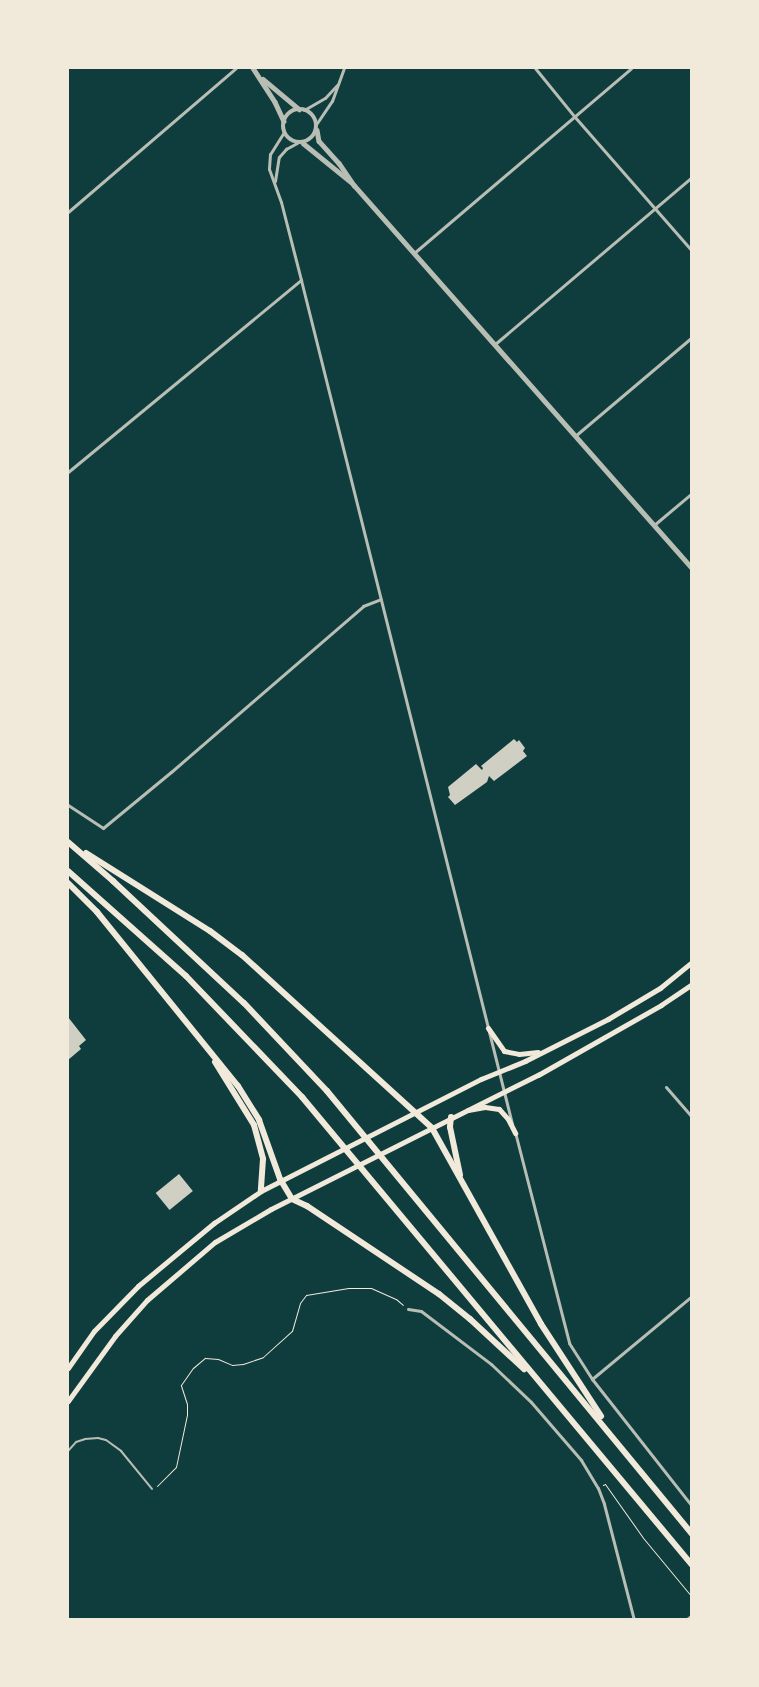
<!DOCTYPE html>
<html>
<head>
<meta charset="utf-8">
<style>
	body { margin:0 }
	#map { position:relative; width:759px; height:1687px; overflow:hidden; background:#0f3d3e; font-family:Rubik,sans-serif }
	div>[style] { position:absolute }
	.building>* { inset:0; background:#cfcfc3; transform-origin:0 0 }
	.path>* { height:1px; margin:-0.5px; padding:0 0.5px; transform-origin:0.5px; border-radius:0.5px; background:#f1e9da }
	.service>* { height:2px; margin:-1px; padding:0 1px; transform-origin:1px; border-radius:1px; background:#b8beb3 }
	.minor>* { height:3px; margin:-1.5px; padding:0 1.5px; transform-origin:1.5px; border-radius:1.5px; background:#b8beb3 }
	.tertiary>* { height:4.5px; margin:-2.25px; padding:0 2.25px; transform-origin:2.25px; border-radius:2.25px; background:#b8beb3 }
	.tertiary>.ring { margin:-2.25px; padding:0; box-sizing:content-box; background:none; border:4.5px solid #b8beb3; border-radius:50% }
	.secondary>* { height:5px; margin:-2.5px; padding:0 2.5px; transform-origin:2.5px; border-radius:2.5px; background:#f1e9da }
	.motorway>* { height:6px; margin:-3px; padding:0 3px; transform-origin:3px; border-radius:3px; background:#f1e9da }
	span { translate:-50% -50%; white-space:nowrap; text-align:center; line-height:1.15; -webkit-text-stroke:5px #f1e9da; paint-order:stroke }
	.frame { position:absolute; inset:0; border:69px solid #f1e9da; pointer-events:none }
</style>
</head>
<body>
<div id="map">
	<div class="building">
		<div style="clip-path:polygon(514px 739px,517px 742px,519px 740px,525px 748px,523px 751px,527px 756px,494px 781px,489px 776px,487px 782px,455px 805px,448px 797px,450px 795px,448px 787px,476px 764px,482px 770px,483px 768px,481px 766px)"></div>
		<div style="clip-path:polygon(68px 1017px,86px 1040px,79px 1046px,81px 1049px,68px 1060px)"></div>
		<div style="left:179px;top:1174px;width:22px;height:30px;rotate:51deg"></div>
	</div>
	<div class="path">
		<div style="left:603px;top:1485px;width:2px;rotate:-27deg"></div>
		<div style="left:605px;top:1484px;width:67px;rotate:54.7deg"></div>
		<div style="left:644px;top:1539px;width:75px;rotate:50.4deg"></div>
		<div style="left:157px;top:1486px;width:27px;rotate:-45deg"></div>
		<div style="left:176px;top:1467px;width:53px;rotate:-78.1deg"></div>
		<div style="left:187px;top:1415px;width:11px;rotate:-90deg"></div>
		<div style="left:187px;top:1404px;width:20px;rotate:-108deg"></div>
		<div style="left:181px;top:1385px;width:21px;rotate:-55deg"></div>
		<div style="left:193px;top:1368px;width:16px;rotate:-40deg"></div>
		<div style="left:205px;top:1358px;width:13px;rotate:4deg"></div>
		<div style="left:218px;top:1359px;width:15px;rotate:23deg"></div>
		<div style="left:232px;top:1365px;width:11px;rotate:-5deg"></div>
		<div style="left:243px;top:1364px;width:21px;rotate:-19deg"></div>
		<div style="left:263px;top:1357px;width:39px;rotate:-42deg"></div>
		<div style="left:292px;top:1331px;width:29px;rotate:-74deg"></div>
		<div style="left:300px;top:1303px;width:10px;rotate:-53deg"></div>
		<div style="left:306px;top:1295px;width:43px;rotate:-9.5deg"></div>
		<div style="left:348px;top:1288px;width:23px"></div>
		<div style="left:371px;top:1288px;width:27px;rotate:24deg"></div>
		<div style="left:396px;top:1299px;width:9px;rotate:41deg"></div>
	</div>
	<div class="service">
		<div style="left:68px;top:1451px;width:12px;rotate:-48deg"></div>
		<div style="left:76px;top:1442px;width:9px;rotate:-18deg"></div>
		<div style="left:85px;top:1439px;width:13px;rotate:-4deg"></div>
		<div style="left:98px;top:1438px;width:8px;rotate:14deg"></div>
		<div style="left:106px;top:1440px;width:19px;rotate:36deg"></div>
		<div style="left:121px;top:1451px;width:49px;rotate:50.8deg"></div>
	</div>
	<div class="minor">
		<div style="left:535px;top:68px;width:62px;rotate:50.9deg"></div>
		<div style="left:574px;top:116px;width:179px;rotate:48.8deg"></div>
		<div style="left:304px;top:110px;width:24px;rotate:-30deg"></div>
		<div style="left:325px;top:98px;width:18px;rotate:-47deg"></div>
		<div style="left:317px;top:123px;width:27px;rotate:-56deg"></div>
		<div style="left:332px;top:101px;width:35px;rotate:-70deg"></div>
		<div style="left:284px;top:132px;width:26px;rotate:122deg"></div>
		<div style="left:270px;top:154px;width:15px;rotate:94deg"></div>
		<div style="left:269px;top:169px;width:35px;rotate:70deg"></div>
		<div style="left:281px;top:202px;width:81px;rotate:75.6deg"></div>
		<div style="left:301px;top:280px;width:870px;rotate:75.96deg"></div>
		<div style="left:275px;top:181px;width:24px;rotate:-81deg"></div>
		<div style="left:279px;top:157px;width:11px;rotate:-49deg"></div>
		<div style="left:286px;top:149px;width:13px;rotate:-29deg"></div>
		<div style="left:68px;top:212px;width:221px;rotate:-40.6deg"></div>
		<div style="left:414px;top:253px;width:285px;rotate:-40.4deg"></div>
		<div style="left:495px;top:344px;width:258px;rotate:-40.3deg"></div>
		<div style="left:575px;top:436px;width:153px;rotate:-40.2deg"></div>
		<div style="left:68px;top:472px;width:302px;rotate:-39.5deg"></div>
		<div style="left:654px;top:525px;width:50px;rotate:-40.1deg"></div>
		<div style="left:68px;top:805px;width:42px;rotate:33.3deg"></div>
		<div style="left:103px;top:828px;width:88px;rotate:-39.5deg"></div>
		<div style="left:171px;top:772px;width:254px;rotate:-40.8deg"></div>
		<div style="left:363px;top:606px;width:19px;rotate:-21deg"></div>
		<div style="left:666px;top:1087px;width:40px;rotate:49deg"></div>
		<div style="left:515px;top:1132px;width:218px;rotate:75.6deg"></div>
		<div style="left:569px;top:1343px;width:43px;rotate:57.4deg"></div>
		<div style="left:592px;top:1379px;width:162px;rotate:51.8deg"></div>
		<div style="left:408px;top:1309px;width:13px;rotate:9deg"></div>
		<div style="left:421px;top:1311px;width:88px;rotate:37.1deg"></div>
		<div style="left:491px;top:1364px;width:55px;rotate:43.5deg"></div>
		<div style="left:531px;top:1402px;width:77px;rotate:49.2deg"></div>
		<div style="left:581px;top:1460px;width:33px;rotate:59deg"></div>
		<div style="left:598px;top:1488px;width:17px;rotate:69deg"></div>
		<div style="left:604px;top:1504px;width:120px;rotate:75.5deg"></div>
		<div style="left:592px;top:1379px;width:130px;rotate:-39.7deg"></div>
		<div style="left:686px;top:1620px;width:8px;rotate:-40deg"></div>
	</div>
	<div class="tertiary">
		<div style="left:253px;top:68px;width:40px;rotate:57.1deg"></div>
		<div style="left:275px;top:102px;width:21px;rotate:65deg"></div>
		<div style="left:263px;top:79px;width:47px;rotate:39.8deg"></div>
		<div class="ring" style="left:283px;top:109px;width:29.5px;height:29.5px"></div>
		<div style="left:317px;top:130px;width:11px;rotate:80deg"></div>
		<div style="left:319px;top:141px;width:30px;rotate:48deg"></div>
		<div style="left:339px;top:163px;width:27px;rotate:56deg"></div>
		<div style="left:354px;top:185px;width:511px;rotate:48.57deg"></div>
		<div style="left:303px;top:143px;width:62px;rotate:39.1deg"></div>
	</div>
	<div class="secondary">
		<div style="left:488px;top:1028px;width:28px;rotate:55deg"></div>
		<div style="left:504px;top:1051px;width:15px;rotate:11deg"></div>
		<div style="left:519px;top:1054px;width:19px;rotate:-6deg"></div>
		<div style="left:468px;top:1110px;width:17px;rotate:-10deg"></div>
		<div style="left:485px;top:1107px;width:14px;rotate:8deg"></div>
		<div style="left:499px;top:1109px;width:13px;rotate:48deg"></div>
		<div style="left:508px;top:1119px;width:16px;rotate:63deg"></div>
		<div style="left:68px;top:1368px;width:45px;rotate:-54.9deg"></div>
		<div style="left:94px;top:1331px;width:63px;rotate:-45.6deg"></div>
		<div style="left:138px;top:1286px;width:99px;rotate:-39.7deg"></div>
		<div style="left:214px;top:1223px;width:57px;rotate:-34.2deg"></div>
		<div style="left:261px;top:1191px;width:247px;rotate:-27deg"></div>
		<div style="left:481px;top:1079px;width:48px;rotate:-22.2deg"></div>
		<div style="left:525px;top:1061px;width:93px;rotate:-26.8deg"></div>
		<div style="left:608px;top:1019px;width:61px;rotate:-30.8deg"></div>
		<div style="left:660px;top:988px;width:41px;rotate:-39.1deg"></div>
		<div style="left:68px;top:1401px;width:80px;rotate:-54.1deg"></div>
		<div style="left:115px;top:1336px;width:48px;rotate:-48.4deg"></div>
		<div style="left:147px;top:1300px;width:89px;rotate:-40.5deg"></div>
		<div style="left:215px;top:1242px;width:65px;rotate:-30.5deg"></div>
		<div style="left:271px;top:1209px;width:299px;rotate:-26.7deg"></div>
		<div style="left:538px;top:1075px;width:142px;rotate:-29.6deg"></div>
		<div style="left:661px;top:1005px;width:37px;rotate:-34deg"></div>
	</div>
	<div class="motorway">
		<div style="left:68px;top:842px;width:60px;rotate:40.9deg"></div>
		<div style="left:113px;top:881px;width:179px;rotate:43deg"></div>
		<div style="left:244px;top:1003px;width:121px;rotate:46.7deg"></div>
		<div style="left:327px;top:1091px;width:574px;rotate:50.51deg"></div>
		<div style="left:86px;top:853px;width:146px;rotate:32.2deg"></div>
		<div style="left:210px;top:931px;width:40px;rotate:37deg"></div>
		<div style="left:242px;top:955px;width:257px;rotate:42.3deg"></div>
		<div style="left:432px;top:1128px;width:224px;rotate:60.9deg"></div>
		<div style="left:541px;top:1324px;width:110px;rotate:56.9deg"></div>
		<div style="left:68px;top:871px;width:158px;rotate:41.7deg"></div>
		<div style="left:186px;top:976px;width:168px;rotate:46.2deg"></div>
		<div style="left:302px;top:1097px;width:609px;rotate:50.19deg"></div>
		<div style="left:68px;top:883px;width:41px;rotate:45deg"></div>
		<div style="left:97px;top:912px;width:224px;rotate:51deg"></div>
		<div style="left:238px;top:1086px;width:40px;rotate:58deg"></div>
		<div style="left:259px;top:1120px;width:63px;rotate:70.4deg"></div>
		<div style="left:280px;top:1179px;width:23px;rotate:59deg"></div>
		<div style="left:292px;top:1199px;width:17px;rotate:25deg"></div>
		<div style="left:307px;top:1206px;width:159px;rotate:33.7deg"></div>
		<div style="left:439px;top:1294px;width:40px;rotate:39deg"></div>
		<div style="left:470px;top:1319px;width:74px;rotate:42.8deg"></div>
		<div style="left:215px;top:1062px;width:74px;rotate:58.2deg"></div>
		<div style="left:254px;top:1125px;width:35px;rotate:75deg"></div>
		<div style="left:263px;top:1159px;width:32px;rotate:94deg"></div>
		<div style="left:451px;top:1117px;width:10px;rotate:96deg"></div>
		<div style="left:450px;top:1127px;width:49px;rotate:78.2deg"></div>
	</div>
	<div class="frame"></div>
</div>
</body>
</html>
